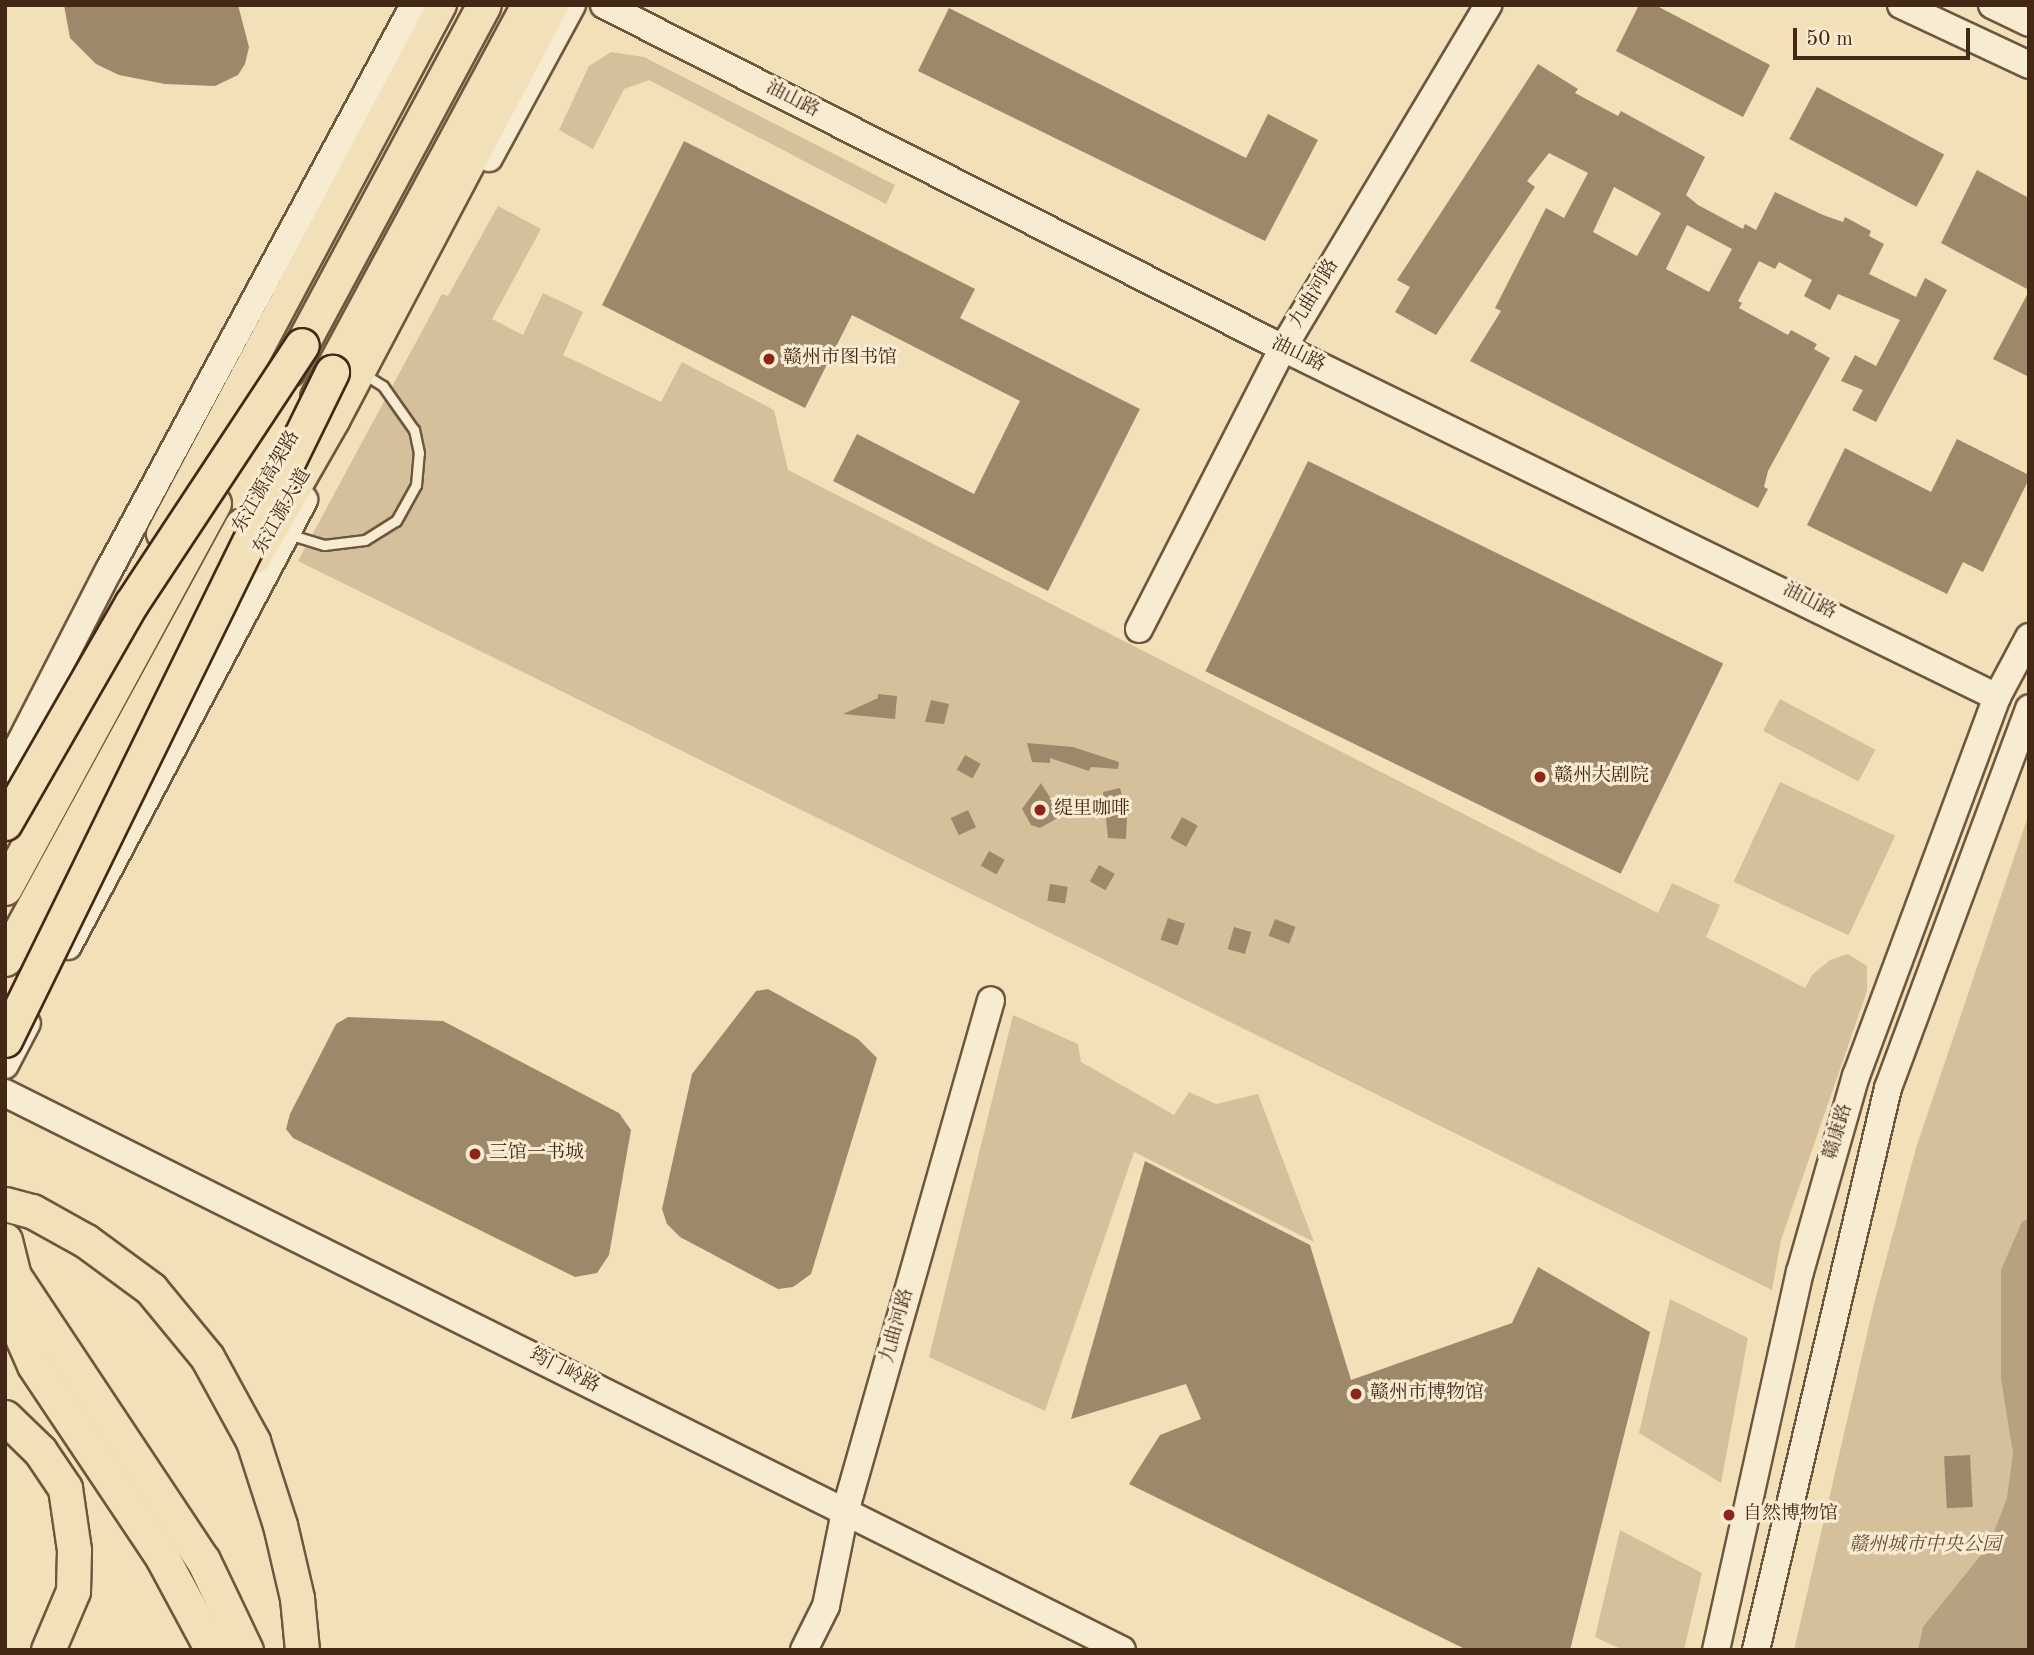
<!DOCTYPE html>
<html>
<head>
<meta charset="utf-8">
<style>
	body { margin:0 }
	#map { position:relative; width:2034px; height:1655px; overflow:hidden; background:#f2e0b8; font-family:"Old Standard TT","Noto Serif SC",serif }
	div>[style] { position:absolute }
	.green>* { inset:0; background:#d4c19c; transform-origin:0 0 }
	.water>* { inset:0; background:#b6a181 }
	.building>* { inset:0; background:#9e886a; transform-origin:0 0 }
	.roads { filter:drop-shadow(2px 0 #6f563e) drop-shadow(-2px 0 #6f563e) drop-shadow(0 2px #6f563e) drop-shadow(0 -2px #6f563e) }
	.lane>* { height:9px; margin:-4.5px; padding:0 4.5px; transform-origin:4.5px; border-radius:4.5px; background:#f7ebd1 }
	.secondary>* { height:26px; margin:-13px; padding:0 13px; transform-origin:13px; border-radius:13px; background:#f7ebd1 }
	.primary>* { height:28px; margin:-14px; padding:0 14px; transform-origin:14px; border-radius:14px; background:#f2e0b8 }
	.highway>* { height:33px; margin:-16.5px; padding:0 16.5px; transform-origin:16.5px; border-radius:16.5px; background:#f2e0b8 }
	.bridges { filter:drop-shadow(2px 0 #432815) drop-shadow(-2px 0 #432815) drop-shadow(0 2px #432815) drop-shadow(0 -2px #432815) }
	.highway-bridge>* { height:33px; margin:-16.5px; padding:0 16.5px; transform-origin:16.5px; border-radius:16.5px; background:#f2e0b8 }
	.dots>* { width:19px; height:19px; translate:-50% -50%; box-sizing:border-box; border:4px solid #f7ebd1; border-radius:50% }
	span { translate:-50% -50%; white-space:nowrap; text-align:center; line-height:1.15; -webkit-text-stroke:6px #f7ebd1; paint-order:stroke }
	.street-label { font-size:19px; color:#432815 }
	.poi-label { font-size:19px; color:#432815 }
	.left { translate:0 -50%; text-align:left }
	.park-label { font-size:19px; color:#674e37; font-style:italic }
	.frame { position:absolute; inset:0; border:7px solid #432815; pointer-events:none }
	.scale { position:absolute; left:1793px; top:28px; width:177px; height:32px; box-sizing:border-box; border:4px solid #432815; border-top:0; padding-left:9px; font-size:21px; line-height:24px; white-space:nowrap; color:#432815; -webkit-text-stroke:5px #f7ebd1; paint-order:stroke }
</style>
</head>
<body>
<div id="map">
	<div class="green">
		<div style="clip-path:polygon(611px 52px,644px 57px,895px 185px,886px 204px,649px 80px,624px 89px,593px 149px,559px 130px,589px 66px)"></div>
		<div style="clip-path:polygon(498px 206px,541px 229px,492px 319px,523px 335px,543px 293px,583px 312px,563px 355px,661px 402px,682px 362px,774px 410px,788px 470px,1658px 913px,1672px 883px,1720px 905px,1706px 937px,1805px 988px,1812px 975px,1830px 960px,1848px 954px,1867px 966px,1867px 991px,1781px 1240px,1772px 1290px,298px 561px,442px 294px,448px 296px)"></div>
		<div style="left:1780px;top:699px;width:108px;height:36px;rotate:28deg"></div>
		<div style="left:1780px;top:782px;width:127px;height:110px;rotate:25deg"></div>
		<div style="clip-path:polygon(2029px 813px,2029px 1650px,1794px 1650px,1873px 1308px,1916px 1148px)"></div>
		<div style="clip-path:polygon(1013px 1015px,1078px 1044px,1081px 1062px,1174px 1115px,1189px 1092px,1216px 1104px,1258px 1094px,1314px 1242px,1134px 1152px,1045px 1411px,929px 1357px)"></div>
		<div style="clip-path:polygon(1670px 1299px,1748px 1338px,1721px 1483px,1639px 1433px)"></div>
		<div style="clip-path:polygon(1620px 1530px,1702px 1573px,1684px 1650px,1623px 1650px,1595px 1637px)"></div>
	</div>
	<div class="water">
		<div style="clip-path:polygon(2029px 1218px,2029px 1650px,1918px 1650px,1923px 1627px,1989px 1545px,2007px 1498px,2013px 1453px,2001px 1379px,2001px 1270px,2022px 1222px)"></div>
	</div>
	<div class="building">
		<div style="clip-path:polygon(64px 5px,238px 5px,249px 47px,245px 64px,238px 75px,215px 86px,165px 84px,119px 75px,96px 64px,70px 38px)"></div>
		<div style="clip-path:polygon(1639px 5px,1655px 5px,1770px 65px,1743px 117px,1616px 51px)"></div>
		<div style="clip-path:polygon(949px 8px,1246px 158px,1268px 114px,1318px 140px,1265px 241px,918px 71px)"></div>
		<div style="clip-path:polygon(evenodd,1538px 64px,1578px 89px,1575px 93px,1618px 116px,1621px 111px,1705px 157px,1686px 195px,1698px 205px,1743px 229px,1745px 224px,1756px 230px,1775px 192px,1823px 215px,1843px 222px,1845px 217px,1871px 231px,1869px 236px,1884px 244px,1869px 274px,1916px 297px,1925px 278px,1947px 290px,1876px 422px,1852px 410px,1863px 390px,1841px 381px,1855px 355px,1876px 366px,1900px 320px,1838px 294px,1830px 310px,1804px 296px,1812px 280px,1779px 262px,1775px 269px,1759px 261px,1738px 301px,1742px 303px,1739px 308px,1788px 335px,1791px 330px,1817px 344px,1814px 349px,1830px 358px,1768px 471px,1764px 487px,1768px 489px,1758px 508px,1470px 361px,1501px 311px,1495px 308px,1546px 208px,1564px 218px,1588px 173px,1549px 153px,1527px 181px,1535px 187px,1436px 335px,1395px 312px,1410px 287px,1397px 280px,1538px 64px,1614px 187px,1661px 213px,1637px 256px,1593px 232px,1614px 187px,1538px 64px,1687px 225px,1732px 249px,1709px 292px,1666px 269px,1687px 225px)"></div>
		<div style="left:1817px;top:87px;width:144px;height:59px;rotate:28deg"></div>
		<div style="clip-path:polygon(684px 141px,975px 289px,960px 318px,1140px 409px,1048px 591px,833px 481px,857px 434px,974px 494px,1020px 401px,852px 315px,805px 408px,602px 305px)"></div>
		<div style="clip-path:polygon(1977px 170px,2029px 198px,2029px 290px,1941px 243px)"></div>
		<div style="clip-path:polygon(2029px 291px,2029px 377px,1993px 359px)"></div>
		<div style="clip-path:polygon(1957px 439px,2029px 475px,2029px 479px,1983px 572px,1963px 562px,1947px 594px,1807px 525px,1845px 448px,1931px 492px)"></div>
		<div style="left:1308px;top:461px;width:462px;height:234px;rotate:26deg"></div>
		<div style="clip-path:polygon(878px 694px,897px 696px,895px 719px,843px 714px,878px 698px)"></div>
		<div style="clip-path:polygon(931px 700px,949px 704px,944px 724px,925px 722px)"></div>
		<div style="clip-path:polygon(1027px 743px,1073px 747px,1119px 762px,1118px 769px,1091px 767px,1089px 771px,1050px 758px,1050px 763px,1032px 762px)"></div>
		<div style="left:965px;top:755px;width:18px;height:17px;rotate:29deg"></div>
		<div style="clip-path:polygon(1041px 783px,1058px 810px,1056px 819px,1040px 828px,1031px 825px,1022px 809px)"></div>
		<div style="clip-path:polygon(1120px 788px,1127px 818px,1126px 839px,1108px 838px,1103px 792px)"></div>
		<div style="left:968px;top:810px;width:19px;height:19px;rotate:65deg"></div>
		<div style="left:1182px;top:817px;width:18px;height:24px;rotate:29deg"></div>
		<div style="left:989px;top:851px;width:18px;height:17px;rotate:29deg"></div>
		<div style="left:1099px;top:865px;width:18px;height:19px;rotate:29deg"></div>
		<div style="left:1050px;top:884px;width:18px;height:17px;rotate:9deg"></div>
		<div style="left:1168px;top:918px;width:18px;height:23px;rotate:19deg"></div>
		<div style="left:1275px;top:919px;width:22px;height:18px;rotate:21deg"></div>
		<div style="left:1234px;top:927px;width:18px;height:23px;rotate:16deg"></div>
		<div style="clip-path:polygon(768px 989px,858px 1039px,877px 1058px,811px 1274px,793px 1287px,778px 1289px,680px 1237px,667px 1224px,662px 1209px,692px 1074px,756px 991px)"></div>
		<div style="clip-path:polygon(348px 1017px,443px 1021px,619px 1113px,631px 1130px,609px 1255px,597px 1273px,575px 1277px,293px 1138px,286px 1129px,290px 1114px,336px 1024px)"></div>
		<div style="clip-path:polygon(1145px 1161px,1310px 1245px,1351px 1380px,1512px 1323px,1538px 1267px,1650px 1332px,1570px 1650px,1467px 1650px,1129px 1484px,1160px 1435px,1201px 1419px,1186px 1384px,1071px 1419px)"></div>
		<div style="left:1970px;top:1455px;width:52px;height:26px;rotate:87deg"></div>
	</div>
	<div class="roads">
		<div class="lane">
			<div style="left:288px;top:534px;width:38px;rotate:17deg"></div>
			<div style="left:324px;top:545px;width:41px;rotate:-7deg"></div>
			<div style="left:365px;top:540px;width:36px;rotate:-32deg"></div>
			<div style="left:396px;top:521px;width:41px;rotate:-60.9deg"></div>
			<div style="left:416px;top:485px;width:32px;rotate:-85deg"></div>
			<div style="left:419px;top:453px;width:24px;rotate:-102deg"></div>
			<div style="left:414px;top:430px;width:54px;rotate:-125.2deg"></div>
			<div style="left:383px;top:386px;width:15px;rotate:-148deg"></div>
		</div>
		<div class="secondary">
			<div style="left:604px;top:5px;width:761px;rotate:26.8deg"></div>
			<div style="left:1283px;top:348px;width:795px;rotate:26.05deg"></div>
			<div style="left:1901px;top:5px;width:141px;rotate:25.1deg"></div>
			<div style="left:1992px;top:5px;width:41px;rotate:25.9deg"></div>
			<div style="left:489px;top:158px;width:174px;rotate:-61.5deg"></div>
			<div style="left:1139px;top:629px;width:316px;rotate:-62.9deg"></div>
			<div style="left:1283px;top:348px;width:400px;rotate:-59.1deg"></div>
			<div style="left:5px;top:772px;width:227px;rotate:-62.8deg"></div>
			<div style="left:109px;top:570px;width:642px;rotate:-61.64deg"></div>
			<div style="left:68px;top:946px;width:505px;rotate:-62.11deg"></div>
			<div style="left:5px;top:1065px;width:47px;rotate:-62.4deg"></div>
			<div style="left:5px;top:1093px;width:1248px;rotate:26.5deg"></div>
			<div style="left:804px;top:1650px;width:49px;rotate:-63.4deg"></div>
			<div style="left:826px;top:1606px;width:96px;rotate:-78.6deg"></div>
			<div style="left:845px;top:1512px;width:532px;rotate:-74.08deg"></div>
			<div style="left:1716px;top:1650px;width:387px;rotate:-77.5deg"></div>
			<div style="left:1800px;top:1272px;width:204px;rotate:-74.1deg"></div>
			<div style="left:1856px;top:1076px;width:404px;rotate:-69.6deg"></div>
			<div style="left:1997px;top:697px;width:68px;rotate:-61.9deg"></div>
			<div style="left:1756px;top:1650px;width:577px;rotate:-76.78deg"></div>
			<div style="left:1888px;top:1088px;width:405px;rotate:-69.6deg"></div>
		</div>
		<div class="primary">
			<div style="left:161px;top:534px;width:599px;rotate:-62.02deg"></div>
			<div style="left:256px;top:559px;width:159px;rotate:-60.2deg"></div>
			<div style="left:335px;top:421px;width:470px;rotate:-62.2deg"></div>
		</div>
		<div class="highway">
			<div style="left:288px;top:370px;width:414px;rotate:-61.8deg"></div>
			<div style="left:317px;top:397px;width:445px;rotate:-61.7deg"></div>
			<div style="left:5px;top:888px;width:438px;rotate:-61.5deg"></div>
			<div style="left:5px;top:959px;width:494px;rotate:-61.4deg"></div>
			<div style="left:5px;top:1204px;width:28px;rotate:15deg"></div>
			<div style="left:32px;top:1211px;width:62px;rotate:29.1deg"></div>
			<div style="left:86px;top:1241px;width:81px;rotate:36.4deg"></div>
			<div style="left:151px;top:1289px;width:88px;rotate:50.5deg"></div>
			<div style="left:207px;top:1357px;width:96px;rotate:61.3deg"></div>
			<div style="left:253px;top:1441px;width:88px;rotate:72.2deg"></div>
			<div style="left:280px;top:1525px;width:75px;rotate:76.9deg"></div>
			<div style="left:297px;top:1598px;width:52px;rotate:84.5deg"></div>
			<div style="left:5px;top:1240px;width:37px;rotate:76deg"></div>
			<div style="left:14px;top:1276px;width:341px;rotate:56.4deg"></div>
			<div style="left:203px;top:1560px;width:100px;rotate:64.5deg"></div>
			<div style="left:5px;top:1299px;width:72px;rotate:66.3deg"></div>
			<div style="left:34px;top:1365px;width:231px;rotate:56.3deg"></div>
			<div style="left:162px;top:1557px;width:106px;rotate:61.7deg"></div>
			<div style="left:5px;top:1417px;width:49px;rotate:44.2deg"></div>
			<div style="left:40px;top:1451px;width:45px;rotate:56deg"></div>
			<div style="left:65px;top:1488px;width:63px;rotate:81.7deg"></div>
			<div style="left:74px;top:1550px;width:41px;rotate:91.4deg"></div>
			<div style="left:73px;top:1591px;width:64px;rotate:113deg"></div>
		</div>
	</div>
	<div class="bridges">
		<div class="highway-bridge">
			<div style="left:5px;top:823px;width:253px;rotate:-60.1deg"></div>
			<div style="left:131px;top:604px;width:310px;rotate:-56.6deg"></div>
			<div style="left:5px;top:1040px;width:744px;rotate:-63.92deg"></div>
		</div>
	</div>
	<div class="dots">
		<div style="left:769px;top:359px;background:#8f2418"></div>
		<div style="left:1540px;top:777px;background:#8f2418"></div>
		<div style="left:1040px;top:810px;background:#8f2418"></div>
		<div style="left:475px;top:1154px;background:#8f2418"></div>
		<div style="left:1356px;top:1394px;background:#8f2418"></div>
		<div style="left:1729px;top:1515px;background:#8f2418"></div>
	</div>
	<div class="street-label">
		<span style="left:792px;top:100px;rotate:27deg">油山路</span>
		<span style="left:1315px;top:294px;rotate:-59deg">九曲河路</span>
		<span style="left:1298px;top:355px;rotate:26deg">油山路</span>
		<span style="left:267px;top:482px;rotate:-60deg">东江源高架路</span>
		<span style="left:283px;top:512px;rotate:-60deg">东江源大道</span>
		<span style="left:1809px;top:602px;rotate:27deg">油山路</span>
		<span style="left:1839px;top:1132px;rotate:-73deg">赣康路</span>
		<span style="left:898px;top:1326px;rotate:-74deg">九曲河路</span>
		<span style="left:564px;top:1371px;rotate:27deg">筠门岭路</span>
	</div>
	<div class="poi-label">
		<span class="left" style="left:783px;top:359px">赣州市图书馆</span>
		<span class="left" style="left:1554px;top:777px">赣州大剧院</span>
		<span class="left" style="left:1054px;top:810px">缇里咖啡</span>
		<span class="left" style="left:489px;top:1154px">三馆一书城</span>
		<span class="left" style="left:1370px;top:1394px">赣州市博物馆</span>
		<span class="left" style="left:1743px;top:1515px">自然博物馆</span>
	</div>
	<div class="park-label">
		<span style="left:1925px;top:1546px">赣州城市中央公园</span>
	</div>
	<div class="frame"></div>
	<div class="scale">50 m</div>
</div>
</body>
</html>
